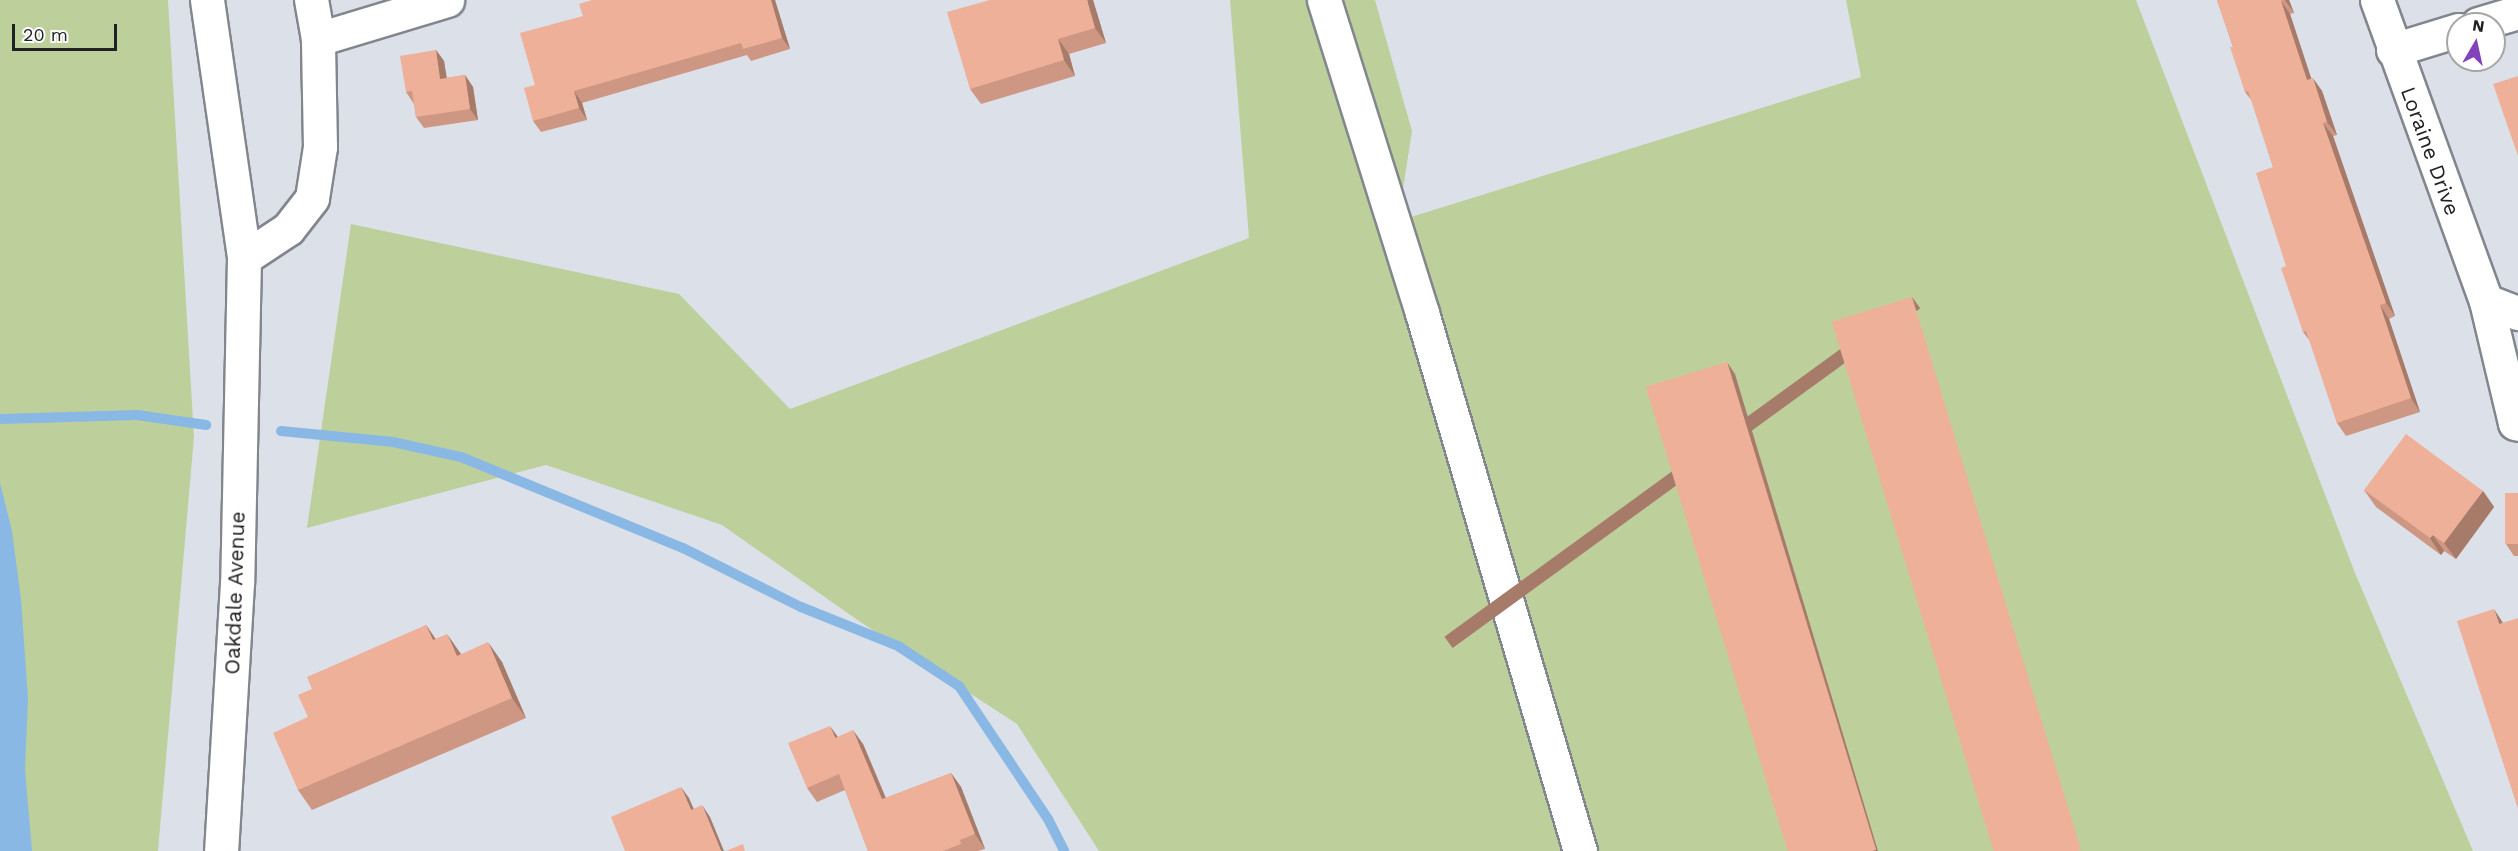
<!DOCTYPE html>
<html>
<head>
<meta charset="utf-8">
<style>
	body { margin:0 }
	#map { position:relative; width:2518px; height:851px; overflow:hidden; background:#dce0e8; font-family:"Work Sans",sans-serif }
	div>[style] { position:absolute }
	.green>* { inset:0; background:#bdd09b }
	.water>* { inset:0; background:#8ab8e5 }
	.stream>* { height:10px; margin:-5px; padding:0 5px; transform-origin:5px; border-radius:5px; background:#8ab8e5 }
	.roads { filter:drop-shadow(2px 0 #82868d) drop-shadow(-2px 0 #82868d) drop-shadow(0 2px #82868d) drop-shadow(0 -2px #82868d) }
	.minor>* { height:33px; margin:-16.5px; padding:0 16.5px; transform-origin:16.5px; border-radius:16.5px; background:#fff }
	.tertiary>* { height:33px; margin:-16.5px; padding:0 16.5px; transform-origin:16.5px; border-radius:16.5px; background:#fff }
	.wall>* { inset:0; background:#cd9783 }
	.shaded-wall>* { inset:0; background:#a77b6a; transform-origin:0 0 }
	.building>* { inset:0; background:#eeb098; transform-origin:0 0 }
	span { translate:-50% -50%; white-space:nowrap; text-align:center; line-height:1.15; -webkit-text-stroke:4.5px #fff; paint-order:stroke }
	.street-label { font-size:21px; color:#202124 }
	.north { position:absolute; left:2446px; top:12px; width:60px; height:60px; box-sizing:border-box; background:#fff; border:2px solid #a6a6a7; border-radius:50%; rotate:9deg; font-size:16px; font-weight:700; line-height:24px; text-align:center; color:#202124 }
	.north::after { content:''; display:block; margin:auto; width:21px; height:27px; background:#8243b9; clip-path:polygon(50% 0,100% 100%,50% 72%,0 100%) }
	.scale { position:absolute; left:12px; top:24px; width:105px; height:27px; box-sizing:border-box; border:3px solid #202124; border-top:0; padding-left:8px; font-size:18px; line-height:21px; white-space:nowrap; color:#202124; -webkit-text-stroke:4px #fff; paint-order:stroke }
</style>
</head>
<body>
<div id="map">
	<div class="green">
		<div style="clip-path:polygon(0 0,168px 0,194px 437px,158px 851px,0 851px)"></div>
		<div style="clip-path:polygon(1230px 0,1375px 0,1412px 131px,1398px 221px,1861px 77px,1846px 0,2136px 0,2355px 573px,2473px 851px,1099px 851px,1017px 724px,859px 621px,722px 525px,546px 465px,307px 528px,351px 224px,679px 294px,790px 409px,1249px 238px)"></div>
	</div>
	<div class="water">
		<div style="clip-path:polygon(0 483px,12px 531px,21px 599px,28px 699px,25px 770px,32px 851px,0 851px)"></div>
	</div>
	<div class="stream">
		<div style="left:0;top:419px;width:137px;rotate:-1.7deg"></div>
		<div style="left:137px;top:415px;width:70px;rotate:8.2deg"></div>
		<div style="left:281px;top:431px;width:113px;rotate:5.6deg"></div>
		<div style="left:393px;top:442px;width:70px;rotate:12.4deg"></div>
		<div style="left:461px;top:457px;width:240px;rotate:22.3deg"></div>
		<div style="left:683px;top:548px;width:132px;rotate:26.6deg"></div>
		<div style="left:801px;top:607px;width:105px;rotate:21.9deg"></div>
		<div style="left:898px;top:646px;width:73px;rotate:33.3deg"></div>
		<div style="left:959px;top:686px;width:160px;rotate:56.2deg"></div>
		<div style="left:1048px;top:819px;width:36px;rotate:63deg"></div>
	</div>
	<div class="roads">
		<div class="minor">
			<div style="left:1324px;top:0;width:328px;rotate:72.6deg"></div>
			<div style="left:1422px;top:313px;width:561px;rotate:73.63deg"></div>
			<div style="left:2377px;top:0;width:320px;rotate:70.1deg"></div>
			<div style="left:2486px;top:301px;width:125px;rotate:76.6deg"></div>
			<div style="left:2515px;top:423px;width:3px;rotate:18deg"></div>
			<div style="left:2478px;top:24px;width:42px;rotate:-16.7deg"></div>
			<div style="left:318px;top:39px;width:135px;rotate:-16.8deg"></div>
			<div style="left:2393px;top:50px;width:68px;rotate:-17.1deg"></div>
			<div style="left:244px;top:258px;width:53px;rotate:-33.4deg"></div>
			<div style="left:288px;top:229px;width:39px;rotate:-52deg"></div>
			<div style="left:312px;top:198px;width:52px;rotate:-81.1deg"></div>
			<div style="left:320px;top:147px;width:108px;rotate:-91.1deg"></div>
			<div style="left:318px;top:39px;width:40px;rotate:-100deg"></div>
			<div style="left:2486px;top:301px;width:34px;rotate:21deg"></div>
		</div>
		<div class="tertiary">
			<div style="left:207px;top:0;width:261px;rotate:81.8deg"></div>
			<div style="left:244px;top:258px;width:325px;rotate:91.2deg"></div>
			<div style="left:237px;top:583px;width:268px;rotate:93.4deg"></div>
		</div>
	</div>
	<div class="wall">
		<div style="clip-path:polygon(592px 0,775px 0,790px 49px,751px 61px,747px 55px,582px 103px,587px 120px,541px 132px,533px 121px,535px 85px,583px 16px)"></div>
		<div style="clip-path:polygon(1093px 0,1106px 43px,1069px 54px,1075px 76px,981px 104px,970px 89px)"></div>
		<div style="clip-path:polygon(2217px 0,2289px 0,2294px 13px,2290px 14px,2311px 78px,2322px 91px,2337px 135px,2333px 136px,2395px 316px,2389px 319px,2420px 412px,2346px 436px,2337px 423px,2310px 341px,2303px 332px,2286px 266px,2273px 167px,2252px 101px,2245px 92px,2233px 47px)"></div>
		<div style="clip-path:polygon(436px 50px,444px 61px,446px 78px,465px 75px,473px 87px,478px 120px,424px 128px,416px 117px,414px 104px,406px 92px)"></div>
		<div style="clip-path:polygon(2364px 490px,2483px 491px,2494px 507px,2456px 559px,2444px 551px,2441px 555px,2376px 507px)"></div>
		<div style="clip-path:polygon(2518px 493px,2518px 556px,2514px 556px,2506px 544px)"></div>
		<div style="clip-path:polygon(426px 625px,436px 639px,461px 654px,502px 662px,526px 718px,312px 810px,298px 790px,312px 689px)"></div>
		<div style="clip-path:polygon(838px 737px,863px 744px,886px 798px,951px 773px,961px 787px,985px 849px,978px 851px,868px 851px,845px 790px,817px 802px,807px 788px)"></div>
	</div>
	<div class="shaded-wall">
		<div style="clip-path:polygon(771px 0,775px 0,790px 49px,782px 38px)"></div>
		<div style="clip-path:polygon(1087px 0,1093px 0,1106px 43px,1095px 28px)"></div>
		<div style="clip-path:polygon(2285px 0,2289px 0,2294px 13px)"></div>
		<div style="clip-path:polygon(2281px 1px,2290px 14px,2316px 93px,2307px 80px)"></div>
		<div style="clip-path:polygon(1058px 39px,1069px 54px,1075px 76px,1064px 60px)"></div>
		<div style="clip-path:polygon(436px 50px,444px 61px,449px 91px,440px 79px)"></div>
		<div style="clip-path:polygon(465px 75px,473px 87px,478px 120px,470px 109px)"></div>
		<div style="clip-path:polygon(2313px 78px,2322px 91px,2337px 135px,2327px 122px)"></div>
		<div style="clip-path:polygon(574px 91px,582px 103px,587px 120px,579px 108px)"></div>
		<div style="clip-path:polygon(2323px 123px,2333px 136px,2395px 316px,2386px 303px)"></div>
		<div style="left:1912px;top:297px;width:14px;height:578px;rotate:54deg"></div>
		<div style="clip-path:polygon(2380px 305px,2389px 319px,2420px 412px,2411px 398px)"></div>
		<div style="clip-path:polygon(1727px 362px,1735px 374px,1878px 851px,1873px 851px)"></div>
		<div style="clip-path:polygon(2483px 491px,2494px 507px,2456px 559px,2444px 543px)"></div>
		<div style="clip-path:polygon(2433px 535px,2444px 551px,2441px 555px,2430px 538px)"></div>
		<div style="clip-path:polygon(2494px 609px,2505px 626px,2499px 624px)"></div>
		<div style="clip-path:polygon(426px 625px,440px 646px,433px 640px)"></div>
		<div style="clip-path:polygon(447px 634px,461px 654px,457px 656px)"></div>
		<div style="clip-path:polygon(488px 642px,502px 662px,526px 718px,512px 698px)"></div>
		<div style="clip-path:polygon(830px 726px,840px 740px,835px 738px)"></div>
		<div style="clip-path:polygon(853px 730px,863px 744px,892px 813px,882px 799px)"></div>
		<div style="clip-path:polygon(951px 773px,961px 787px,985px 849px,975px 834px)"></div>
		<div style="clip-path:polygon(681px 787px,689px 798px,699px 821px,691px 810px)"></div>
		<div style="clip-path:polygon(702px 805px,710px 817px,724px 851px,721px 851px)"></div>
	</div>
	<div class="building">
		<div style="clip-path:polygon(592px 0,771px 0,782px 38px,743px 49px,741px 43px,574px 91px,579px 108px,533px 121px,524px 88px,535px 85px,520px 33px,583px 16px,579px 4px)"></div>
		<div style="clip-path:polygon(990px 0,1087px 0,1095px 28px,1058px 39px,1064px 60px,970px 89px,947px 12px)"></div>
		<div style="clip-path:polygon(2217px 0,2283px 0,2281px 1px,2307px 80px,2313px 78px,2327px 122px,2323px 123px,2386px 303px,2380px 305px,2411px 398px,2337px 423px,2306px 331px,2303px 332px,2281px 268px,2286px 266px,2256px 173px,2273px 167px,2248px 91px,2245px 92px,2230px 47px,2233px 47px)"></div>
		<div style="clip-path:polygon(436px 50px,440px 79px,465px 75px,470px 109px,416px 117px,412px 91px,406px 92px,400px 56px)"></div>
		<div style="clip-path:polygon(2518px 76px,2518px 156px,2493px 84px)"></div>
		<div style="left:1912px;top:297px;width:578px;height:84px;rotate:73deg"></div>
		<div style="left:1727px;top:362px;width:510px;height:85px;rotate:73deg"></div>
		<div style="clip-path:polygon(2406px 434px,2483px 491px,2444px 543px,2433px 535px,2430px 538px,2364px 490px)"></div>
		<div style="left:2505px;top:493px;width:13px;height:51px"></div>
		<div style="clip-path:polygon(2494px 609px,2499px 624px,2518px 618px,2518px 809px,2457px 621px)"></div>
		<div style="clip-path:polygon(426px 625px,433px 640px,447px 634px,457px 656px,488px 642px,512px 698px,298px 790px,273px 733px,308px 717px,298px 695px,312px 689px,307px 677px)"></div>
		<div style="clip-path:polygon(830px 726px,835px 738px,853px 730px,882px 799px,951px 773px,975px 834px,960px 840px,961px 844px,943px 851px,868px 851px,839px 774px,807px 788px,788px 743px)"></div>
		<div style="clip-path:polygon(681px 787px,691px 810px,702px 805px,721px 851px,625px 851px,611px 817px)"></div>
		<div style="clip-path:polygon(743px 844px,745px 851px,726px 851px)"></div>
	</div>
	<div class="street-label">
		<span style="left:2430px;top:151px;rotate:70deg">Loraine Drive</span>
		<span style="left:235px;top:593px;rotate:-88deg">Oakdale Avenue</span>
	</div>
	<div class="north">N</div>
	<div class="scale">20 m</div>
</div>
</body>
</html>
